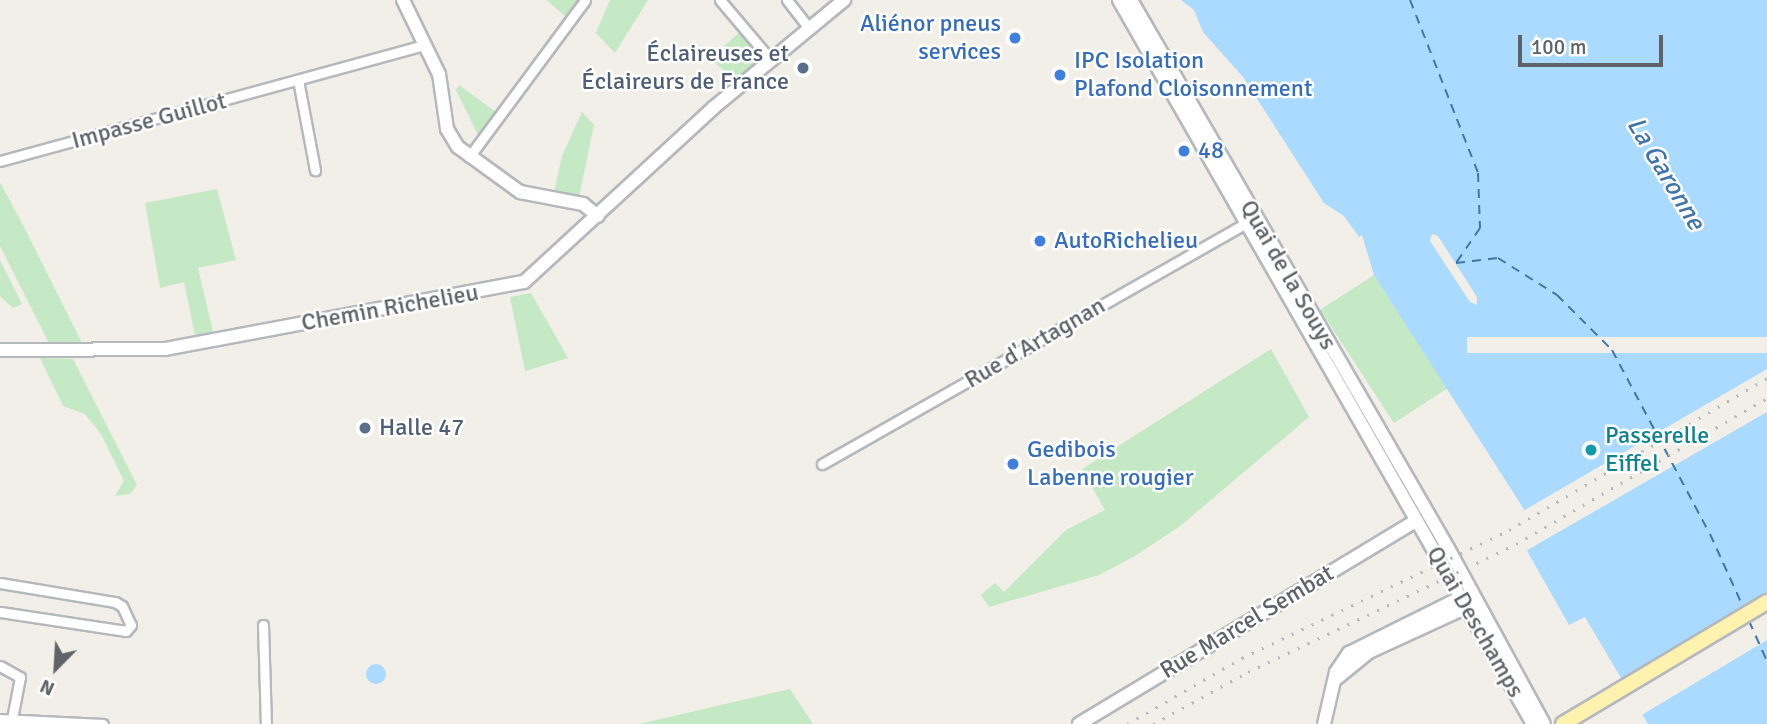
<!DOCTYPE html>
<html>
<head>
<meta charset="utf-8">
<style>
	body { margin:0 }
	#map { position:relative; width:1767px; height:724px; overflow:hidden; background:#f1efe8; font-family:Signika,sans-serif }
	div>[style] { position:absolute }
	.green>* { inset:0; background:#c5e8c5; transform-origin:0 0 }
	.water>* { inset:0; background:#aadaff }
	.round { border-radius:50% }
	.pier>* { inset:0; background:#f1efe8; transform-origin:0 0 }
	.ferry>* { height:2px; margin-top:-1px; transform-origin:0; background:repeating-linear-gradient(90deg,#4174aa 0 9px,transparent 0 16px) }
	.roads { filter:drop-shadow(2px 0 #b5b8bc) drop-shadow(-2px 0 #b5b8bc) drop-shadow(0 2px #b5b8bc) drop-shadow(0 -2px #b5b8bc) }
	.street>* { height:9px; margin:-4.5px; padding:0 4.5px; transform-origin:4.5px; border-radius:4.5px; background:#fff }
	.secondary>* { height:12px; margin:-6px; padding:0 6px; transform-origin:6px; border-radius:6px; background:#fff }
	.primary>* { height:14px; margin:-7px; padding:0 7px; transform-origin:7px; border-radius:7px; background:#fff2af }
	.rail>* { height:2.5px; margin-top:-1.25px; transform-origin:0; background:repeating-linear-gradient(90deg,#b6b7b8 0 2px,transparent 0 11px) }
	.dots>* { width:19px; height:19px; translate:-50% -50%; box-sizing:border-box; border:4px solid #fff; border-radius:50% }
	span { translate:-50% -50%; white-space:nowrap; text-align:center; line-height:1.15; -webkit-text-stroke:5px #fff; paint-order:stroke }
	.shop-label { font-size:24px; color:#366cbe }
	.right { translate:-100% -50%; text-align:right }
	.left { translate:0 -50%; text-align:left }
	.service-label { font-size:24px; color:#4e5e75 }
	.street-label { font-size:24px; color:#5f6368 }
	.culture-label { font-size:24px; color:#0d838f }
	.water-label { font-size:26px; color:#4174aa; font-style:italic }
	.north { position:absolute; left:21px; top:633px; width:70px; height:70px; -webkit-text-stroke:5px #fff; paint-order:stroke; rotate:204deg; font-size:19px; font-weight:700; line-height:28px; text-align:center; color:#5f6368 }
	.north::after { content:''; display:block; margin:auto; width:24px; height:32px; background:#5f6368; clip-path:polygon(50% 0,100% 100%,50% 72%,0 100%) }
	.scale { position:absolute; left:1518px; top:35px; width:145px; height:32px; box-sizing:border-box; border:4px solid #5f6368; border-top:0; padding-left:9px; font-size:21px; line-height:24px; white-space:nowrap; color:#5f6368; -webkit-text-stroke:5px #fff; paint-order:stroke }
</style>
</head>
<body>
<div id="map">
	<div class="green">
		<div style="clip-path:polygon(547px 0,578px 0,566px 17px)"></div>
		<div style="clip-path:polygon(610px 0,648px 0,615px 53px,596px 33px)"></div>
		<div style="clip-path:polygon(741px 31px,762px 56px,736px 80px,710px 59px)"></div>
		<div style="clip-path:polygon(459px 85px,497px 113px,479px 137px,456px 90px)"></div>
		<div style="clip-path:polygon(582px 112px,594px 125px,579px 197px,554px 192px,562px 156px)"></div>
		<div style="clip-path:polygon(0 182px,26px 231px,82px 343px,49px 343px,0 246px)"></div>
		<div style="clip-path:polygon(217px 189px,236px 260px,198px 268px,213px 332px,195px 335px,184px 282px,160px 288px,145px 203px)"></div>
		<div style="clip-path:polygon(0 260px,22px 304px,13px 308px,0 296px)"></div>
		<div style="left:1374px;top:275px;width:135px;height:64px;rotate:57deg"></div>
		<div style="clip-path:polygon(531px 293px,568px 358px,525px 371px,510px 297px)"></div>
		<div style="clip-path:polygon(1271px 349px,1309px 417px,1179px 527px,1133px 557px,1099px 575px,989px 607px,981px 595px,995px 583px,1004px 592px,1066px 530px,1105px 510px,1082px 469px)"></div>
		<div style="clip-path:polygon(40px 358px,73px 359px,137px 485px,130px 494px,115px 496px,124px 481px,101px 434px,85px 414px,63px 406px)"></div>
		<div style="clip-path:polygon(790px 689px,813px 724px,639px 724px)"></div>
	</div>
	<div class="water">
		<div style="clip-path:polygon(1181px 0,1767px 0,1767px 724px,1648px 724px,1585px 617px,1569px 625px,1526px 549px,1543px 539px,1374px 275px,1362px 235px,1359px 237px,1344px 216px,1324px 203px,1243px 77px,1203px 32px,1194px 10px)"></div>
		<div class="round" style="left:366px;top:664px;width:20px;height:20px"></div>
	</div>
	<div class="pier">
		<div style="clip-path:polygon(1432px 234px,1438px 236px,1477px 297px,1477px 305px,1470px 302px,1430px 241px)"></div>
		<div style="left:1767px;top:337px;width:16px;height:300px;rotate:90deg"></div>
		<div style="clip-path:polygon(1767px 369px,1767px 412px,1524px 552px,1524px 547px,1539px 537px,1523px 511px)"></div>
		<div style="clip-path:polygon(1767px 595px,1767px 640px,1640px 716px,1621px 682px)"></div>
	</div>
	<div class="ferry">
		<div style="left:1410px;top:0;width:186px;rotate:68.5deg"></div>
		<div style="left:1478px;top:173px;width:55px;rotate:87.9deg"></div>
		<div style="left:1480px;top:228px;width:42px;rotate:124.4deg"></div>
		<div style="left:1456px;top:263px;width:42px;rotate:-6.8deg"></div>
		<div style="left:1498px;top:258px;width:70px;rotate:32.1deg"></div>
		<div style="left:1557px;top:295px;width:78px;rotate:45deg"></div>
		<div style="left:1612px;top:350px;width:208px;rotate:62deg"></div>
		<div style="left:1710px;top:534px;width:82px;rotate:65.6deg"></div>
		<div style="left:1749px;top:621px;width:44px;rotate:65.8deg"></div>
	</div>
	<div class="roads">
		<div class="street">
			<div style="left:720px;top:0;width:77px;rotate:49.7deg"></div>
			<div style="left:787px;top:0;width:36px;rotate:52deg"></div>
			<div style="left:298px;top:80px;width:92px;rotate:79.3deg"></div>
			<div style="left:469px;top:157px;width:195px;rotate:-53.5deg"></div>
			<div style="left:0;top:161px;width:441px;rotate:-15.3deg"></div>
			<div style="left:822px;top:464px;width:492px;rotate:-29.6deg"></div>
			<div style="left:0;top:583px;width:117px;rotate:9.4deg"></div>
			<div style="left:115px;top:602px;width:8px;rotate:30deg"></div>
			<div style="left:122px;top:606px;width:21px;rotate:65deg"></div>
			<div style="left:131px;top:625px;width:8px;rotate:130deg"></div>
			<div style="left:126px;top:631px;width:127px;rotate:-171.4deg"></div>
			<div style="left:263px;top:625px;width:99px;rotate:88.3deg"></div>
			<div style="left:0;top:666px;width:23px;rotate:29deg"></div>
			<div style="left:20px;top:677px;width:43px;rotate:100.8deg"></div>
			<div style="left:0;top:719px;width:103px;rotate:2.8deg"></div>
		</div>
		<div class="secondary">
			<div style="left:403px;top:0;width:82px;rotate:64.1deg"></div>
			<div style="left:439px;top:74px;width:56px;rotate:81.7deg"></div>
			<div style="left:447px;top:129px;width:21px;rotate:59deg"></div>
			<div style="left:458px;top:147px;width:77px;rotate:36deg"></div>
			<div style="left:520px;top:192px;width:64px;rotate:10.8deg"></div>
			<div style="left:583px;top:204px;width:19px;rotate:39deg"></div>
			<div style="left:1119px;top:0;width:834px;rotate:60.24deg"></div>
			<div style="left:1131px;top:0;width:633px;rotate:59.95deg"></div>
			<div style="left:1448px;top:548px;width:200px;rotate:61.4deg"></div>
			<div style="left:0;top:350px;width:165px;rotate:-0.3deg"></div>
			<div style="left:165px;top:349px;width:365px;rotate:-10.6deg"></div>
			<div style="left:524px;top:282px;width:257px;rotate:-42.6deg"></div>
			<div style="left:713px;top:108px;width:170px;rotate:-39.5deg"></div>
			<div style="left:1337px;top:678px;width:41px;rotate:-39.1deg"></div>
			<div style="left:1369px;top:652px;width:112px;rotate:-24.7deg"></div>
			<div style="left:1079px;top:724px;width:393px;rotate:-31.1deg"></div>
			<div style="left:1324px;top:724px;width:53px;rotate:-77deg"></div>
			<div style="left:1336px;top:672px;width:23px;rotate:-56deg"></div>
			<div style="left:1349px;top:653px;width:124px;rotate:-26.4deg"></div>
		</div>
		<div class="primary">
			<div style="left:1563px;top:724px;width:238px;rotate:-30.9deg"></div>
		</div>
	</div>
	<div class="rail">
		<div style="left:1127px;top:724px;width:133px;rotate:-29.9deg"></div>
		<div style="left:1242px;top:658px;width:296px;rotate:-25.6deg"></div>
		<div style="left:1509px;top:530px;width:299px;rotate:-30.5deg"></div>
		<div style="left:1153px;top:724px;width:108px;rotate:-28.7deg"></div>
		<div style="left:1248px;top:672px;width:297px;rotate:-25.5deg"></div>
		<div style="left:1516px;top:544px;width:290px;rotate:-30.2deg"></div>
	</div>
	<div class="dots">
		<div style="left:1015px;top:38px;background:#3f7fe0"></div>
		<div style="left:803px;top:68px;background:#5c6f8a"></div>
		<div style="left:1060px;top:75px;background:#3f7fe0"></div>
		<div style="left:1184px;top:151px;background:#3f7fe0"></div>
		<div style="left:1040px;top:241px;background:#3f7fe0"></div>
		<div style="left:365px;top:428px;background:#5c6f8a"></div>
		<div style="left:1591px;top:450px;background:#0f9aa8"></div>
		<div style="left:1013px;top:464px;background:#3f7fe0"></div>
	</div>
	<div class="shop-label">
		<span class="right" style="left:1001px;top:38px">Aliénor pneus<br>services</span>
		<span class="left" style="left:1074px;top:75px">IPC Isolation<br>Plafond Cloisonnement</span>
		<span class="left" style="left:1198px;top:151px">48</span>
		<span class="left" style="left:1054px;top:241px">AutoRichelieu</span>
		<span class="left" style="left:1027px;top:464px">Gedibois<br>Labenne rougier</span>
	</div>
	<div class="service-label">
		<span class="right" style="left:789px;top:68px">Éclaireuses et<br>Éclaireurs de France</span>
		<span class="left" style="left:379px;top:428px">Halle 47</span>
	</div>
	<div class="street-label">
		<span style="left:149px;top:121px;rotate:-15deg">Impasse Guillot</span>
		<span style="left:1288px;top:275px;rotate:60deg">Quai de la Souys</span>
		<span style="left:390px;top:308px;rotate:-10deg">Chemin Richelieu</span>
		<span style="left:1035px;top:343px;rotate:-30deg">Rue d'Artagnan</span>
		<span style="left:1247px;top:622px;rotate:-31deg">Rue Marcel Sembat</span>
		<span style="left:1475px;top:622px;rotate:60deg">Quai Deschamps</span>
	</div>
	<div class="culture-label">
		<span class="left" style="left:1605px;top:450px">Passerelle<br>Eiffel</span>
	</div>
	<div class="water-label">
		<span style="left:1665px;top:174px;rotate:59deg">La Garonne</span>
	</div>
	<div class="north">N</div>
	<div class="scale">100 m</div>
</div>
</body>
</html>
